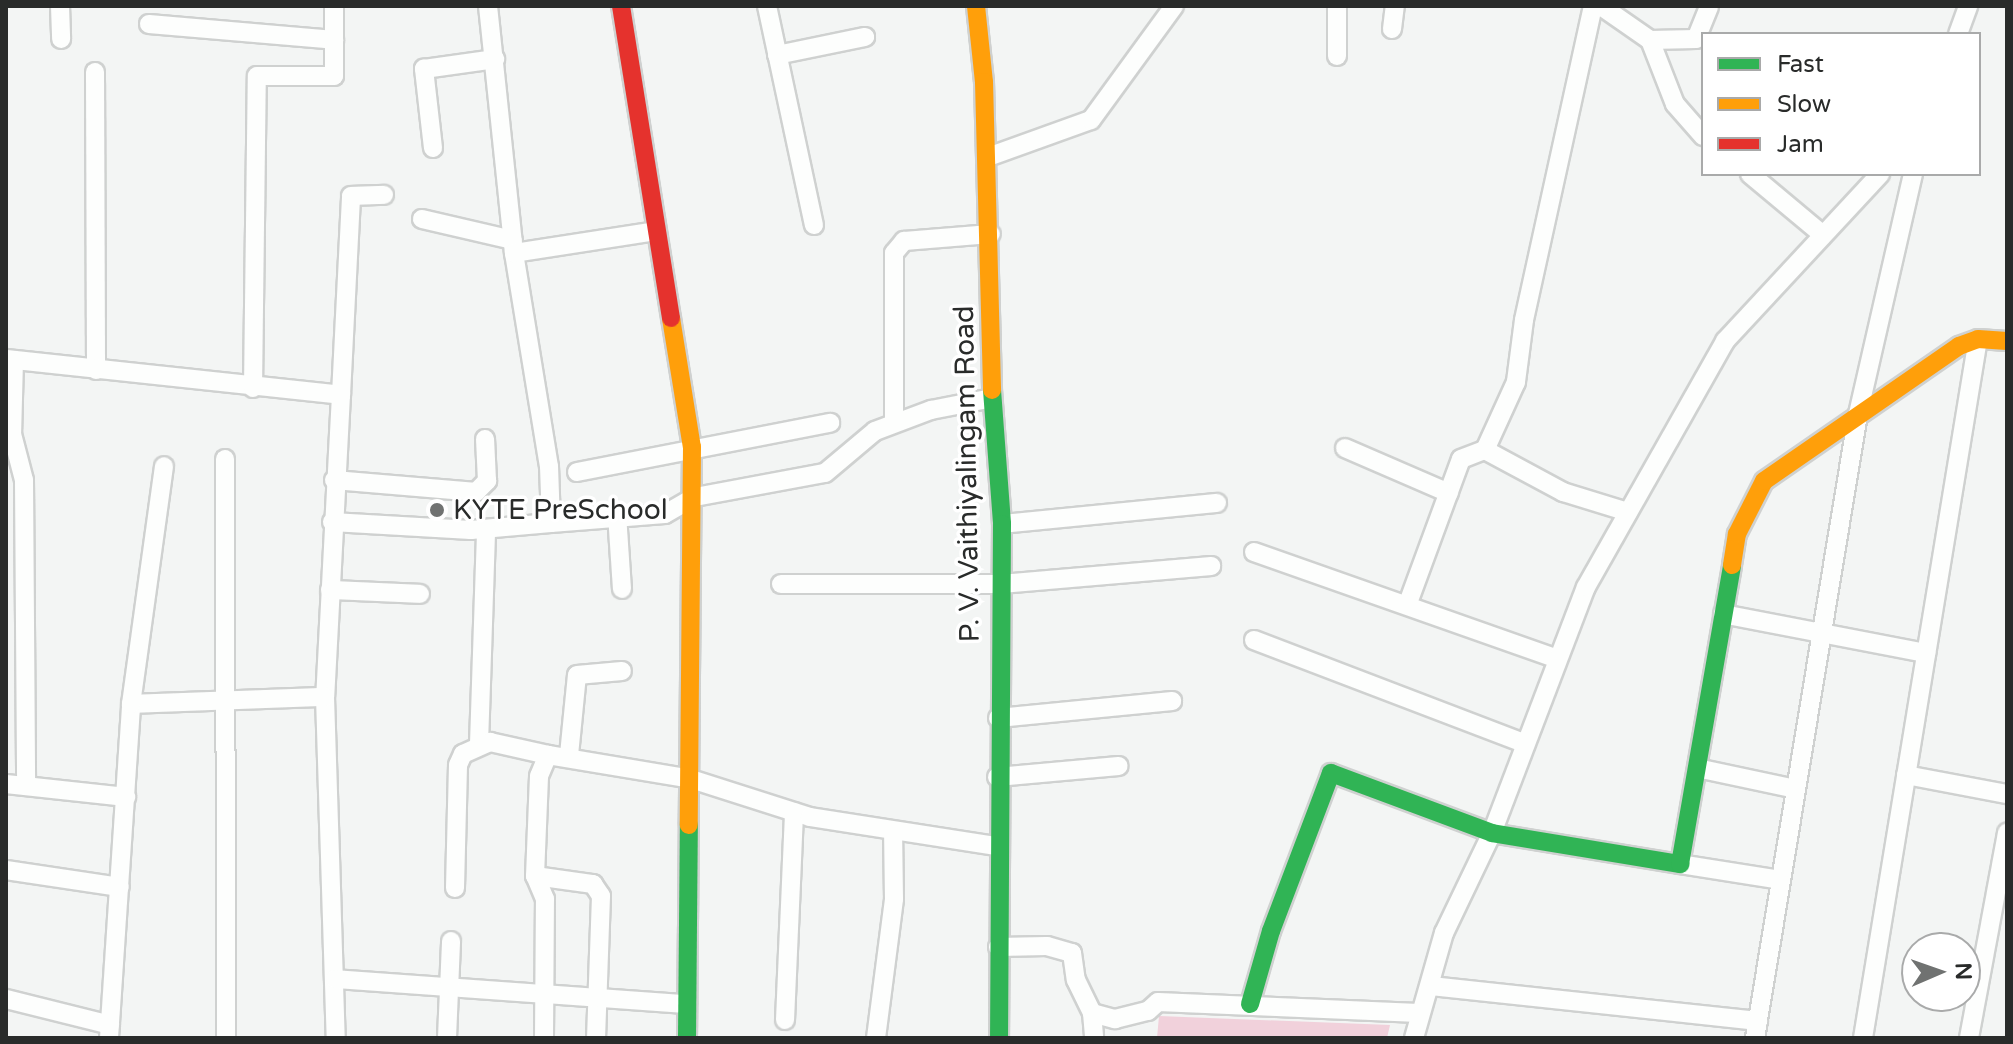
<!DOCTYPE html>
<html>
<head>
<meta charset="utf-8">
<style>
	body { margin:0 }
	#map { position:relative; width:2013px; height:1044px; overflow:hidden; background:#f3f5f4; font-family:"Varela Round",sans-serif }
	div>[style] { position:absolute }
	.green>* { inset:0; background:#f1d1db }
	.roads { filter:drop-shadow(2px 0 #cfd1d0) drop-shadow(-2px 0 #cfd1d0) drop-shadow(0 2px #cfd1d0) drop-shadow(0 -2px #cfd1d0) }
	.street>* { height:18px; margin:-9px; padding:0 9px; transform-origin:9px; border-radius:9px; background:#fdfefd }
	.fast>* { height:18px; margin:-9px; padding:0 9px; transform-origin:9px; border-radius:9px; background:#30b455 }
	.slow>* { height:18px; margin:-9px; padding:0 9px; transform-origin:9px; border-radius:9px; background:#ff9f0a }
	.jam>* { height:18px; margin:-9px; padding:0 9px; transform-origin:9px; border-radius:9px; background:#e5322d }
	.dots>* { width:22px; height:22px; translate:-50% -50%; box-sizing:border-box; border:4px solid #fff; border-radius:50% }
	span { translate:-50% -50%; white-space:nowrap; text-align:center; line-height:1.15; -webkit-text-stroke:7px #fff; paint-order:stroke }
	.street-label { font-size:28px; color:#292b2a }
	.poi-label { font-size:28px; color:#292b2a }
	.left { translate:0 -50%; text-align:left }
	.frame { position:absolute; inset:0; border:8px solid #292b2a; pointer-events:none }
	.legend { position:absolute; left:1701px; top:32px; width:280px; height:144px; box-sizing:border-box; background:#fff; border:2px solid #a9aaaa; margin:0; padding:10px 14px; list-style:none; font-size:24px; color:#292b2a }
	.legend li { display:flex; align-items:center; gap:16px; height:40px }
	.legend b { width:40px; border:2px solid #a9aaaa }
	.north { position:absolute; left:1901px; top:932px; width:80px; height:80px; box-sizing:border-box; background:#fff; border:2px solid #a9aaaa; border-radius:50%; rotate:88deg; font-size:22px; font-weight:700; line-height:32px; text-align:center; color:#292b2a }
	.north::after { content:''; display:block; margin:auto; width:28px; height:36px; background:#707271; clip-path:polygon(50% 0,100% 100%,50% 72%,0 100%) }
</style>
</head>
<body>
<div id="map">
	<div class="green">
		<div style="clip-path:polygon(1159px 1016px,1390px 1025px,1387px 1038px,1157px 1038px)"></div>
	</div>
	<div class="roads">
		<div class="street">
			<div style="left:60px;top:6px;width:33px;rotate:88deg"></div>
			<div style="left:488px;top:6px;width:248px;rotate:84deg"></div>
			<div style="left:514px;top:253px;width:216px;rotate:80.7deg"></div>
			<div style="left:549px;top:466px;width:57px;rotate:88deg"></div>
			<div style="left:551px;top:523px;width:114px;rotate:-4.5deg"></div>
			<div style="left:665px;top:514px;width:34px;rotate:-30deg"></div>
			<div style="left:695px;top:497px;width:132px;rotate:-10.5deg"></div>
			<div style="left:825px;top:473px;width:65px;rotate:-40deg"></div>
			<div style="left:875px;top:431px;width:60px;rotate:-20.6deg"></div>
			<div style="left:931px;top:410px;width:62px;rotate:-11.1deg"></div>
			<div style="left:767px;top:6px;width:224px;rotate:77.9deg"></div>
			<div style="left:1593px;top:6px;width:321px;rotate:102.4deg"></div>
			<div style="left:1524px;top:320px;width:63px;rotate:97.4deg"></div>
			<div style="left:1516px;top:382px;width:75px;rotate:114.5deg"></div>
			<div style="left:1485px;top:450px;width:89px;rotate:28.3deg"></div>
			<div style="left:1563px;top:492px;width:68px;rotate:17.1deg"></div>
			<div style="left:1601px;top:6px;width:60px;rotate:34.8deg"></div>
			<div style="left:1650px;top:40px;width:69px;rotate:68.7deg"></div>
			<div style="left:1675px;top:104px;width:43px;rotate:48.8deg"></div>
			<div style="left:149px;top:24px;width:186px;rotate:4.9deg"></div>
			<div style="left:1392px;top:29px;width:23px;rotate:-83deg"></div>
			<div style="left:1958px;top:34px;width:30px;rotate:-70deg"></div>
			<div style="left:1650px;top:40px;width:46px;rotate:-1.2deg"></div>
			<div style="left:1696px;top:39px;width:35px;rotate:-68deg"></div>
			<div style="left:777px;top:55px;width:90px;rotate:-11.6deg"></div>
			<div style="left:1337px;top:56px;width:50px;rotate:-90deg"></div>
			<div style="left:95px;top:72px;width:298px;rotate:89.8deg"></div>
			<div style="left:433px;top:148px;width:80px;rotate:-96.5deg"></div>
			<div style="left:424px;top:69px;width:72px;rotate:-8deg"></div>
			<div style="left:988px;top:157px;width:109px;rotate:-19.8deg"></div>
			<div style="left:1091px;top:120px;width:141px;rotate:-53.9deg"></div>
			<div style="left:1750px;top:174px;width:95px;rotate:39.9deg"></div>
			<div style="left:422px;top:219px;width:93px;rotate:13deg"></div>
			<div style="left:514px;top:253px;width:144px;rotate:-8.8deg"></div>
			<div style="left:6px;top:359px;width:337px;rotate:6.1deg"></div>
			<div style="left:341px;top:395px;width:302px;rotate:93deg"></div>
			<div style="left:325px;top:697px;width:341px;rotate:88.2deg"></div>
			<div style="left:14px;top:360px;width:74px;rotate:91.5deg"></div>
			<div style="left:12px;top:434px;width:48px;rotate:75.4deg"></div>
			<div style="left:24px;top:480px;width:306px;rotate:89.6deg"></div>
			<div style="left:253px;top:388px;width:312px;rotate:-89.3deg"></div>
			<div style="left:257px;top:76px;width:77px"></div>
			<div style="left:334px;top:76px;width:70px;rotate:-90deg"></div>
			<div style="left:341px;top:395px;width:199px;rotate:-87.1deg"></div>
			<div style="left:351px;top:196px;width:33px;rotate:-2deg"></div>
			<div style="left:894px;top:423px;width:170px;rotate:-90deg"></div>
			<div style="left:894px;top:253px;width:16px;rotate:-50deg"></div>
			<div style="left:904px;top:241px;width:87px;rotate:-4.6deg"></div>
			<div style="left:1345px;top:448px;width:113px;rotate:23.4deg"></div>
			<div style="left:225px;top:459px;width:579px;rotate:89.9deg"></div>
			<div style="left:577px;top:472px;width:258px;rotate:-11deg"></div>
			<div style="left:334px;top:480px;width:143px;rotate:4.8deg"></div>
			<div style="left:476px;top:492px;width:16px;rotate:-45deg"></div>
			<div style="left:487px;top:481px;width:42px;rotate:-92.7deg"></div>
			<div style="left:617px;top:514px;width:75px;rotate:86.2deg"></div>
			<div style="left:332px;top:522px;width:139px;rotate:3.3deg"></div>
			<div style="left:471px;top:530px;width:80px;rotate:-5deg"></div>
			<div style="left:1002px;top:524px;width:216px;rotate:-5.6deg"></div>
			<div style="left:1254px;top:552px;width:319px;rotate:19.4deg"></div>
			<div style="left:781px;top:584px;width:220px"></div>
			<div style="left:1001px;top:584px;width:211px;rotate:-4.9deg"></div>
			<div style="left:330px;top:590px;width:90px;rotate:2.5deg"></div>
			<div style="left:1408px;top:603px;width:153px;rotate:-69.8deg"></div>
			<div style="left:1461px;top:459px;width:26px;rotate:-21deg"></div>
			<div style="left:1723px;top:614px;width:207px;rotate:10.9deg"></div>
			<div style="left:1254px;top:640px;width:289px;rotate:20.9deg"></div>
			<div style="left:131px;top:704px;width:194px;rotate:-2.1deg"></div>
			<div style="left:998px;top:718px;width:175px;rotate:-5.6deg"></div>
			<div style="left:479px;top:744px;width:215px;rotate:-88.1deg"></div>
			<div style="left:569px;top:755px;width:80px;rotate:-84.3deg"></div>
			<div style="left:577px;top:675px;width:45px;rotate:-5.1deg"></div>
			<div style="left:1697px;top:768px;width:101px;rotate:12deg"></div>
			<div style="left:1906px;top:775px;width:103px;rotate:10.7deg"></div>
			<div style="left:997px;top:777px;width:122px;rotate:-5.2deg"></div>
			<div style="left:6px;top:784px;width:121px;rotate:6.2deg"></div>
			<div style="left:1680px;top:864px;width:102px;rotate:9deg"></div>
			<div style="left:6px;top:870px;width:115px;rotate:8.5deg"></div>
			<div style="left:535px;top:876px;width:59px;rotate:7.9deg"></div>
			<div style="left:593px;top:884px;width:14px;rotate:56deg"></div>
			<div style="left:601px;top:896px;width:142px;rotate:92deg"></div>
			<div style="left:455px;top:888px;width:123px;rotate:-88.6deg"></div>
			<div style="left:458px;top:765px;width:12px;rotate:-66deg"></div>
			<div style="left:463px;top:754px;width:30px;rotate:-24deg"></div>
			<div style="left:490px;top:742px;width:59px;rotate:12.6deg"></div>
			<div style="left:998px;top:947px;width:49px;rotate:-1.2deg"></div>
			<div style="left:1047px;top:946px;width:26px;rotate:16deg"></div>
			<div style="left:1072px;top:953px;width:27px;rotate:82deg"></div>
			<div style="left:1076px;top:980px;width:37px;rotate:64deg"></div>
			<div style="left:1092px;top:1013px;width:24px;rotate:15deg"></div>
			<div style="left:1115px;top:1019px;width:34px;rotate:-14deg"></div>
			<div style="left:1148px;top:1011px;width:13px;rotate:-42deg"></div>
			<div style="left:1158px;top:1002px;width:261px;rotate:2.4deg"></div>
			<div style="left:335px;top:979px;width:353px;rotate:4.1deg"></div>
			<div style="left:1431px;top:986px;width:329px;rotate:6.1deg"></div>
			<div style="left:6px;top:999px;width:107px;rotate:14deg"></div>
			<div style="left:1092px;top:1013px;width:25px;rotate:85deg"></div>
			<div style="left:785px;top:1020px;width:208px;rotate:-87.5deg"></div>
			<div style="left:109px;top:1038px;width:335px;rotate:-86.2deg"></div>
			<div style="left:131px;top:704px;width:240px;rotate:-82.1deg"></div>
			<div style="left:447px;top:1038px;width:97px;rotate:-87.6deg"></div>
			<div style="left:544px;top:1038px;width:139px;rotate:-89.6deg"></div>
			<div style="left:545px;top:899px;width:25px;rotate:-113deg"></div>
			<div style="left:535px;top:876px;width:100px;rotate:-87.7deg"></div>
			<div style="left:539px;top:776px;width:23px;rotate:-67deg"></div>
			<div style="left:548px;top:755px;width:145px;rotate:9.5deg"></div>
			<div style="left:691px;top:779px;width:125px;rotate:17.7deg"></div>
			<div style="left:810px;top:817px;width:188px;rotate:8.9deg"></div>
			<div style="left:876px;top:1038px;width:140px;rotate:-82.6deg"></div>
			<div style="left:894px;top:899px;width:68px;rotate:-90.8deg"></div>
			<div style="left:1414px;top:1038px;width:109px;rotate:-74.1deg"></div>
			<div style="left:1444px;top:933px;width:111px;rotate:-64.4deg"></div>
			<div style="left:1492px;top:833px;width:263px;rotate:-69.1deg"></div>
			<div style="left:1586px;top:587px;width:283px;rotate:-60.5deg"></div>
			<div style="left:1725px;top:341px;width:228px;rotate:-47.1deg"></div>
			<div style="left:1755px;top:1038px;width:632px;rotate:-80.63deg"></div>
			<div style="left:1858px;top:414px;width:246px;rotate:-77.1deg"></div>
			<div style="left:1863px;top:1038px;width:708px;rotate:-80.66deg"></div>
			<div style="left:1969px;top:1038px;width:209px;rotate:-79.5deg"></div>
		</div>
		<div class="fast">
			<div style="left:992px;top:390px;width:134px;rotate:85.7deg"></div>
			<div style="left:1002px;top:524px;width:514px;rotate:90.33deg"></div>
			<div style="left:1250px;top:1004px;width:76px;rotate:-74deg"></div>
			<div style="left:1271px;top:931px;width:169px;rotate:-69.2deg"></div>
			<div style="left:1331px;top:773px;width:172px;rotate:20.4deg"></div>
			<div style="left:1492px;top:833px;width:191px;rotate:9.4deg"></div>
			<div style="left:1680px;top:864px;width:303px;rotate:-80.1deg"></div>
			<div style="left:687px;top:1038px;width:213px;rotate:-89.5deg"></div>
		</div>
		<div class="slow">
			<div style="left:976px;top:6px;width:76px;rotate:84deg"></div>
			<div style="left:984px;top:82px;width:308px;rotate:88.5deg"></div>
			<div style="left:671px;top:318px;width:131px;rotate:80.8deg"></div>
			<div style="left:692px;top:447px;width:378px;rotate:90.5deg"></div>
			<div style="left:1732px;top:565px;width:31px;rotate:-81deg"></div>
			<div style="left:1737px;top:534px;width:59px;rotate:-63deg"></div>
			<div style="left:1764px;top:481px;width:237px;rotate:-34.7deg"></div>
			<div style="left:1959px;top:346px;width:20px;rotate:-20deg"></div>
			<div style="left:1978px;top:339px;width:29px;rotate:4deg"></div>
		</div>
		<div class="jam">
			<div style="left:621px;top:6px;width:316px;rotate:80.9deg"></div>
		</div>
	</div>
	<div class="dots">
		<div style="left:437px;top:510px;background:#707271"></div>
	</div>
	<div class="street-label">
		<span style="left:967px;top:474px;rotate:-91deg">P. V. Vaithiyalingam Road</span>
	</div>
	<div class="poi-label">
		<span class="left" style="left:453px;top:510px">KYTE PreSchool</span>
	</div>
	<div class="frame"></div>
	<ul class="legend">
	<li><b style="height:10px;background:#30b455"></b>Fast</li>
	<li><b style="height:10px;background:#ff9f0a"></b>Slow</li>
	<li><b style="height:10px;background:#e5322d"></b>Jam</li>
	</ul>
	<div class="north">N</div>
</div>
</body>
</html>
